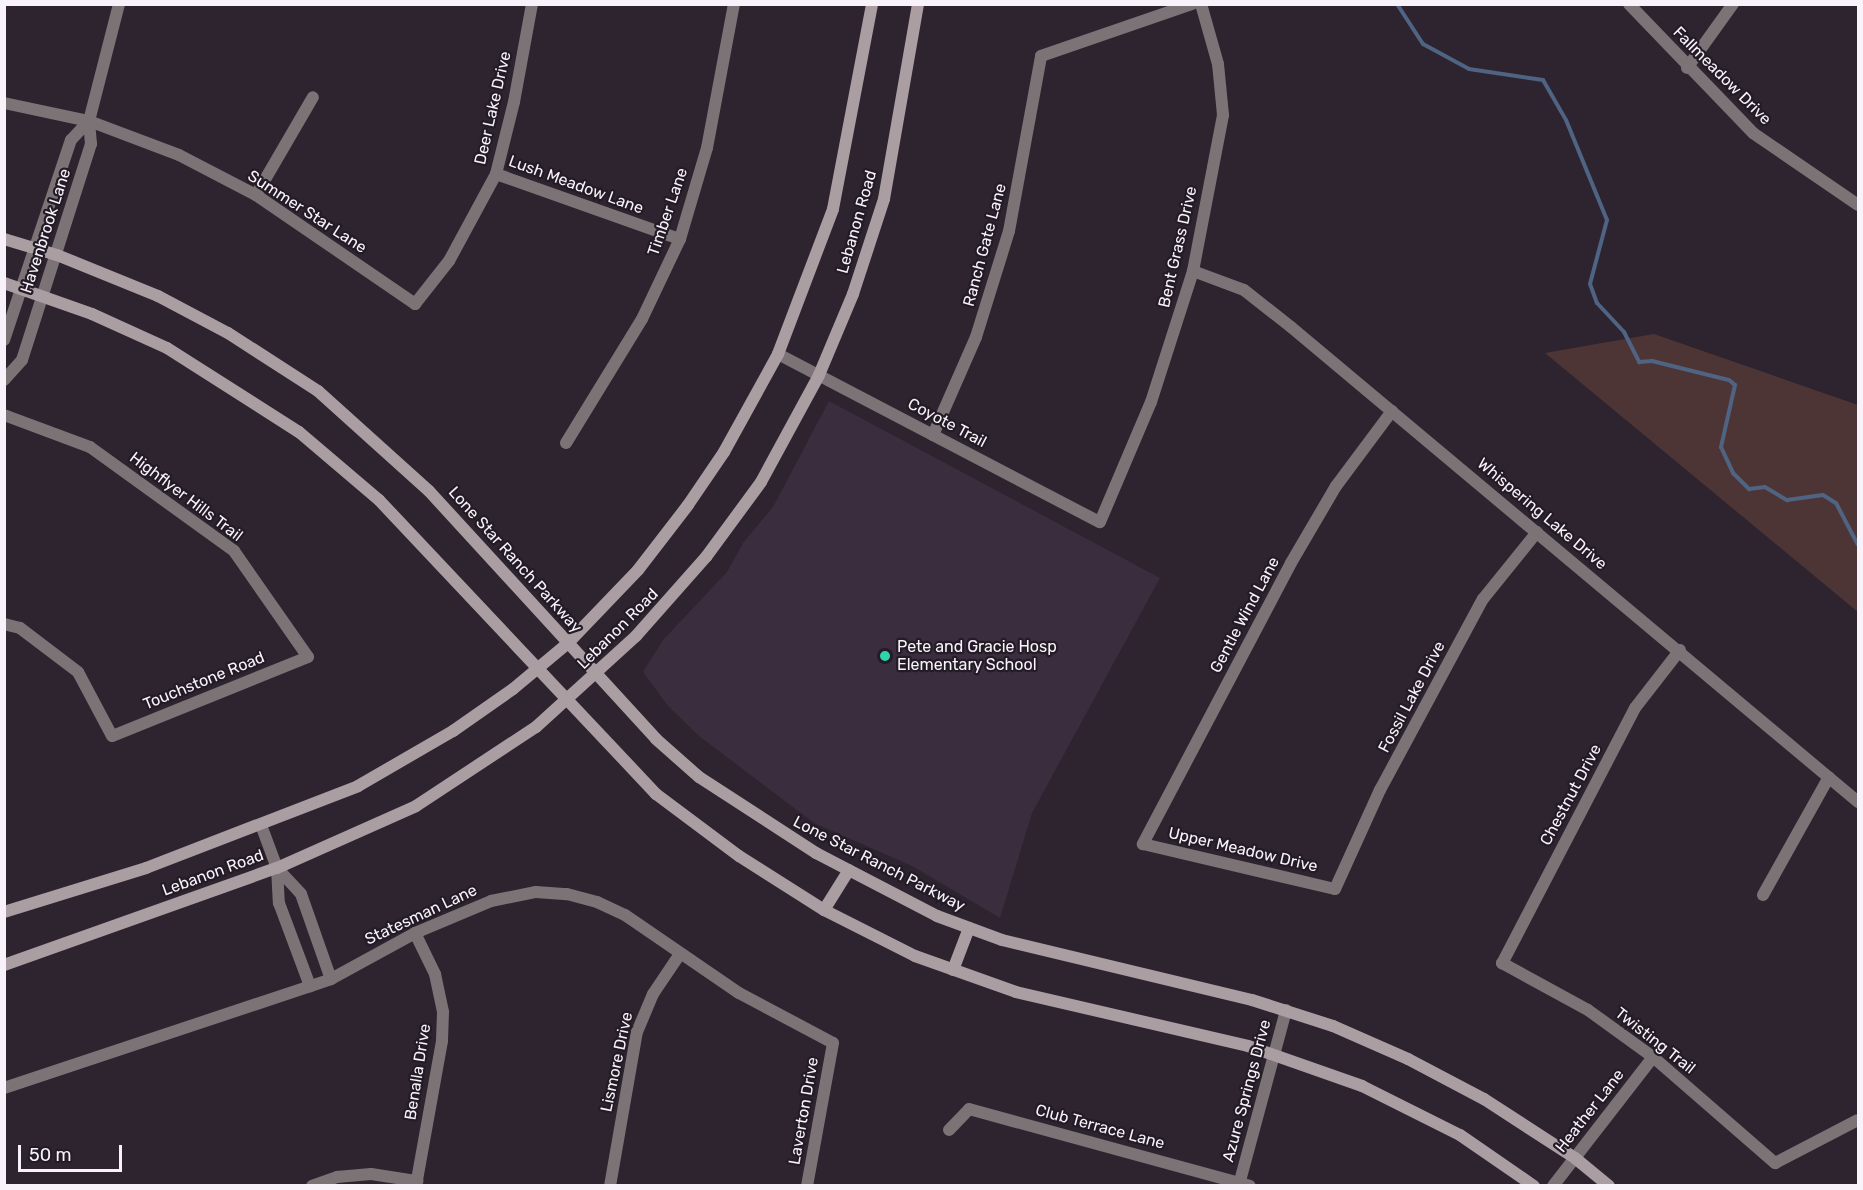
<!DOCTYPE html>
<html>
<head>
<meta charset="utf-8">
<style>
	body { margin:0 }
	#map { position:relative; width:1863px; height:1190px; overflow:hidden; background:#2d242f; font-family:Rubik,sans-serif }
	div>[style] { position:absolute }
	.built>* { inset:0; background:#3a2d3d }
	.green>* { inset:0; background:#4e3535 }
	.stream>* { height:4px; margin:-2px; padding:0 2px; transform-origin:2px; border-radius:2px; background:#4f6383 }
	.minor>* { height:12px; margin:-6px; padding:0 6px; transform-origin:6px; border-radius:6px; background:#7b7376 }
	.secondary>* { height:12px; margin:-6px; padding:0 6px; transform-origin:6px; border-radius:6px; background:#aa9ea3 }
	.dots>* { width:16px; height:16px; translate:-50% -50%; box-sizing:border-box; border:3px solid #231b25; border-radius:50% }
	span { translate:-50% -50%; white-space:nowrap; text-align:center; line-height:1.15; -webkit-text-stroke:4.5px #231b25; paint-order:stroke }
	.street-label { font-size:16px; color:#f8f2fa }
	.poi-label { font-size:16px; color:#f8f2fa }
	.left { translate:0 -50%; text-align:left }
	.frame { position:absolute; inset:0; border:6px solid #f8f2fa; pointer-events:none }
	.scale { position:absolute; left:18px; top:1145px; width:104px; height:27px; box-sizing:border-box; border:3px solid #f8f2fa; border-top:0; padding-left:8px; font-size:18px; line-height:21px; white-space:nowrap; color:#f8f2fa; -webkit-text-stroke:4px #231b25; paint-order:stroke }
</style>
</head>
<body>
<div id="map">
	<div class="built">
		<div style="clip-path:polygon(829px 401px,1160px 578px,1032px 813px,1000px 918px,912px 866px,814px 823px,699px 736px,668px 706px,643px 672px,663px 640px,727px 572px,743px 543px,773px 507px)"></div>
	</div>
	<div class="green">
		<div style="clip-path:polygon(1654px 334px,1858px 405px,1858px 612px,1545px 353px)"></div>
	</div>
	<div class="stream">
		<div style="left:1397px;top:4px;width:48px;rotate:57deg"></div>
		<div style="left:1423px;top:44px;width:52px;rotate:28.5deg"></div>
		<div style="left:1469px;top:69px;width:75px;rotate:8.5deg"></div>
		<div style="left:1543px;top:80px;width:46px;rotate:60.1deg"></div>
		<div style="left:1566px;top:120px;width:108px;rotate:67.7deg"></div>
		<div style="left:1607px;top:220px;width:66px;rotate:104.9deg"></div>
		<div style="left:1590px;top:284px;width:20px;rotate:70deg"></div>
		<div style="left:1597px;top:303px;width:40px;rotate:47deg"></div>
		<div style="left:1624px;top:332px;width:34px;rotate:63deg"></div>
		<div style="left:1639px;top:362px;width:13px;rotate:-4deg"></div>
		<div style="left:1652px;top:361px;width:79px;rotate:13.9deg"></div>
		<div style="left:1729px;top:380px;width:8px;rotate:40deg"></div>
		<div style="left:1735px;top:385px;width:64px;rotate:102.7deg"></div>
		<div style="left:1721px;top:447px;width:29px;rotate:65deg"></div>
		<div style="left:1733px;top:473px;width:23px;rotate:45deg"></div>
		<div style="left:1749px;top:489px;width:16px;rotate:-7deg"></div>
		<div style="left:1765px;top:487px;width:26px;rotate:31deg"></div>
		<div style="left:1787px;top:500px;width:36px;rotate:-8deg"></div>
		<div style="left:1823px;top:495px;width:15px;rotate:32deg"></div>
		<div style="left:1836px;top:503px;width:47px;rotate:62.4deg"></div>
	</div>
	<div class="minor">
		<div style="left:1629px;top:4px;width:179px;rotate:46.1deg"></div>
		<div style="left:1753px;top:133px;width:127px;rotate:34.4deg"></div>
		<div style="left:1687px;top:68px;width:79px;rotate:-54.3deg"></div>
		<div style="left:4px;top:103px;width:87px;rotate:12deg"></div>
		<div style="left:89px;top:121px;width:96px;rotate:20.7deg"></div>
		<div style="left:179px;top:155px;width:87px;rotate:27.5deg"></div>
		<div style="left:256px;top:195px;width:193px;rotate:34.4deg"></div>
		<div style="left:415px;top:304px;width:55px;rotate:-51.7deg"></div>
		<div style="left:449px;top:261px;width:99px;rotate:-61.6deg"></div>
		<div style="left:496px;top:174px;width:74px;rotate:-76deg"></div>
		<div style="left:514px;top:102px;width:100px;rotate:-79.6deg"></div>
		<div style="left:496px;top:174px;width:195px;rotate:19.5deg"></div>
		<div style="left:256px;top:195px;width:113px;rotate:-59.8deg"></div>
		<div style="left:1193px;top:271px;width:54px;rotate:20.4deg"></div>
		<div style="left:1244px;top:290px;width:60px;rotate:38.2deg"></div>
		<div style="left:1291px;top:327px;width:740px;rotate:39.95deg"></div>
		<div style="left:4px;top:340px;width:211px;rotate:-71.5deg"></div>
		<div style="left:71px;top:140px;width:26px;rotate:-47deg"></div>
		<div style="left:778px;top:354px;width:363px;rotate:27.6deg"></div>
		<div style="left:1100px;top:522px;width:130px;rotate:-67deg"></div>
		<div style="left:1151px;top:402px;width:138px;rotate:-72.2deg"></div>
		<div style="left:1193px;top:271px;width:159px;rotate:-79.1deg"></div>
		<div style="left:1223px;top:115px;width:51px;rotate:-95.6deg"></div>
		<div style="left:1218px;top:64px;width:62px;rotate:-105.8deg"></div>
		<div style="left:4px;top:380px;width:27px;rotate:-48deg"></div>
		<div style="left:22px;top:360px;width:227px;rotate:-72.3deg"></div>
		<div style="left:91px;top:144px;width:23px;rotate:-95deg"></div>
		<div style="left:89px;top:121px;width:121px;rotate:-75.6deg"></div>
		<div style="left:1392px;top:411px;width:94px;rotate:126.7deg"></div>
		<div style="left:1336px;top:486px;width:89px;rotate:120.3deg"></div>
		<div style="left:1291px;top:563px;width:318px;rotate:117.8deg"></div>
		<div style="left:1143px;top:844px;width:197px;rotate:13.2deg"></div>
		<div style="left:1335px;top:889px;width:109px;rotate:-65.6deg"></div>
		<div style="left:1380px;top:790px;width:217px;rotate:-61.7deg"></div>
		<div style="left:1483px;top:599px;width:86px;rotate:-51.1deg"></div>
		<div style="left:4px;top:415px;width:92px;rotate:20.4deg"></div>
		<div style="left:90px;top:447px;width:178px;rotate:35.8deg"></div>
		<div style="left:234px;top:551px;width:129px;rotate:55.1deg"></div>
		<div style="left:308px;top:657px;width:211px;rotate:158deg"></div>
		<div style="left:112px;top:736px;width:72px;rotate:-118deg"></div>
		<div style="left:78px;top:672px;width:73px;rotate:-142.8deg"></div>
		<div style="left:20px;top:628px;width:16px;rotate:-166deg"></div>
		<div style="left:933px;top:435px;width:107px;rotate:-66.3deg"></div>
		<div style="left:976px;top:337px;width:111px;rotate:-72.7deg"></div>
		<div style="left:1009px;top:231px;width:178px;rotate:-79.6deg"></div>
		<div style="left:1041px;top:56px;width:160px;rotate:-19deg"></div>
		<div style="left:566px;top:443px;width:145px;rotate:-58.5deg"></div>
		<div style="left:642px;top:319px;width:89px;rotate:-64.6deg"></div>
		<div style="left:680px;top:239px;width:95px;rotate:-73.5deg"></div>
		<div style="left:707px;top:148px;width:147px;rotate:-79.4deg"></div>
		<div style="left:1680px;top:650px;width:73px;rotate:127.8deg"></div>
		<div style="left:1635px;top:708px;width:288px;rotate:117.5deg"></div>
		<div style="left:1502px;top:963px;width:98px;rotate:28.7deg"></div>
		<div style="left:1588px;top:1010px;width:80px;rotate:35.9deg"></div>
		<div style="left:1653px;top:1057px;width:162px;rotate:41deg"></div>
		<div style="left:1775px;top:1163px;width:93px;rotate:-27.4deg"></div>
		<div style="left:261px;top:825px;width:46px;rotate:69.6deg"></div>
		<div style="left:277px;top:868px;width:35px;rotate:87deg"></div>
		<div style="left:279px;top:903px;width:89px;rotate:69.5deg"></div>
		<div style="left:277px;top:868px;width:35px;rotate:47deg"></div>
		<div style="left:301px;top:894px;width:90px;rotate:70.6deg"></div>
		<div style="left:1763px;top:895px;width:135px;rotate:-60.8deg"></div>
		<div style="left:415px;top:933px;width:46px;rotate:64deg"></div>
		<div style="left:435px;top:974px;width:39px;rotate:78deg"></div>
		<div style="left:443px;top:1012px;width:29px;rotate:92deg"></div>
		<div style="left:442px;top:1041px;width:147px;rotate:100.2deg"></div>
		<div style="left:4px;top:1088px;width:345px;rotate:-18.4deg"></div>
		<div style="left:331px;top:979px;width:96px;rotate:-28.7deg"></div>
		<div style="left:415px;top:933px;width:82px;rotate:-22.8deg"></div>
		<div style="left:491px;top:901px;width:46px;rotate:-11.3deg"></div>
		<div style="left:536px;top:892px;width:31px;rotate:4deg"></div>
		<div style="left:567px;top:894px;width:31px;rotate:15deg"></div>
		<div style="left:597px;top:902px;width:31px;rotate:25deg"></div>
		<div style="left:625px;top:915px;width:138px;rotate:34.4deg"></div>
		<div style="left:739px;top:993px;width:106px;rotate:28deg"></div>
		<div style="left:833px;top:1043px;width:145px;rotate:100.3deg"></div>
		<div style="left:949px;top:1130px;width:29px;rotate:-46deg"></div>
		<div style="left:969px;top:1109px;width:291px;rotate:15.3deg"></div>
		<div style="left:1240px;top:1181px;width:177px;rotate:-74.9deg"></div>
		<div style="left:312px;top:1186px;width:27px;rotate:-20deg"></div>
		<div style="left:337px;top:1177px;width:34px;rotate:-5deg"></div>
		<div style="left:371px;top:1174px;width:47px;rotate:8.7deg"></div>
		<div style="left:610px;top:1186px;width:156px;rotate:-80.1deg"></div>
		<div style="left:637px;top:1032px;width:41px;rotate:-67.2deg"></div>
		<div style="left:653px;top:994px;width:48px;rotate:-56deg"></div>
		<div style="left:1553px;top:1186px;width:163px;rotate:-52.2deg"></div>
	</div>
	<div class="secondary">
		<div style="left:4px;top:239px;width:55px;rotate:16.8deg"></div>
		<div style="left:57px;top:255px;width:109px;rotate:22.1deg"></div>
		<div style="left:158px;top:296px;width:79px;rotate:27.9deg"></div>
		<div style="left:228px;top:333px;width:107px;rotate:32.8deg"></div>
		<div style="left:318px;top:391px;width:149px;rotate:42deg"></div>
		<div style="left:429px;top:491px;width:336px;rotate:47.5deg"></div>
		<div style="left:656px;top:739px;width:57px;rotate:41.5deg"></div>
		<div style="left:699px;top:777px;width:140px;rotate:33deg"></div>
		<div style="left:816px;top:853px;width:136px;rotate:27.5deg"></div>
		<div style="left:937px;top:916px;width:69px;rotate:20.3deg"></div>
		<div style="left:1002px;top:940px;width:257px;rotate:13.5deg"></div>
		<div style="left:1252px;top:1000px;width:85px;rotate:17.8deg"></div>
		<div style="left:1333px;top:1026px;width:82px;rotate:23.7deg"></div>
		<div style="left:1408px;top:1059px;width:86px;rotate:27.8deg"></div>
		<div style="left:1484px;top:1099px;width:108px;rotate:33deg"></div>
		<div style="left:1575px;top:1158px;width:44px;rotate:39.5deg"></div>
		<div style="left:4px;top:283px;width:93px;rotate:19.4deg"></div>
		<div style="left:92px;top:314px;width:82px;rotate:24.4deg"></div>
		<div style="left:167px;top:348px;width:156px;rotate:32.5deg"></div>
		<div style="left:299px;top:432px;width:105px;rotate:40.4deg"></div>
		<div style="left:379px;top:500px;width:404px;rotate:46.7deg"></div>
		<div style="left:656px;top:794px;width:104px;rotate:36.8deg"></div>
		<div style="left:739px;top:856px;width:101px;rotate:32.4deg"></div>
		<div style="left:824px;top:910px;width:102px;rotate:26.8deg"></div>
		<div style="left:915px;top:956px;width:107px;rotate:19.6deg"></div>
		<div style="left:1016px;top:992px;width:238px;rotate:13.1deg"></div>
		<div style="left:1248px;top:1046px;width:121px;rotate:19.3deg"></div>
		<div style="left:1362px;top:1086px;width:110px;rotate:26.6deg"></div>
		<div style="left:1460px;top:1135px;width:90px;rotate:34.6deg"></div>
		<div style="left:824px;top:910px;width:47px;rotate:-58deg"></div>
		<div style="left:4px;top:912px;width:149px;rotate:-17.2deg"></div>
		<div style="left:146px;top:868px;width:227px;rotate:-21.1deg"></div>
		<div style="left:358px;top:786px;width:110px;rotate:-30.1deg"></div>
		<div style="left:453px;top:731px;width:73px;rotate:-35deg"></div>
		<div style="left:513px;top:689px;width:72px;rotate:-39.9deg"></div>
		<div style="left:568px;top:643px;width:101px;rotate:-46.2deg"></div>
		<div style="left:638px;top:570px;width:82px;rotate:-52.4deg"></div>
		<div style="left:688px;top:505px;width:64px;rotate:-55.8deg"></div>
		<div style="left:724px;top:452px;width:112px;rotate:-61.1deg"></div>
		<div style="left:778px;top:354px;width:155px;rotate:-69.2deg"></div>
		<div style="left:833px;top:209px;width:209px;rotate:-79.2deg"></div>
		<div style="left:4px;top:965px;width:290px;rotate:-19.6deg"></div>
		<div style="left:277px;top:868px;width:152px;rotate:-24deg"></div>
		<div style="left:416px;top:806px;width:144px;rotate:-33.4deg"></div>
		<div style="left:536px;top:727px;width:135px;rotate:-42.3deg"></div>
		<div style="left:636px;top:636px;width:106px;rotate:-48.5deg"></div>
		<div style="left:706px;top:557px;width:93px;rotate:-53.7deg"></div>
		<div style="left:761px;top:482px;width:122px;rotate:-61.5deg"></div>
		<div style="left:819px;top:375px;width:88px;rotate:-67.2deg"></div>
		<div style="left:853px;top:294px;width:100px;rotate:-71.9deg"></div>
		<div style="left:884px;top:199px;width:198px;rotate:-80.1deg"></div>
		<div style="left:953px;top:970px;width:45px;rotate:-69.1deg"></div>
	</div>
	<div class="dots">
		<div style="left:885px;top:656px;background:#2dd5ab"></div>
	</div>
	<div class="street-label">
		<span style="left:1722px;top:76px;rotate:45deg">Fallmeadow Drive</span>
		<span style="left:493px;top:108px;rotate:-77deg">Deer Lake Drive</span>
		<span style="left:576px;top:185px;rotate:20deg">Lush Meadow Lane</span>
		<span style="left:307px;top:212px;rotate:33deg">Summer Star Lane</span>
		<span style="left:668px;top:212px;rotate:-71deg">Timber Lane</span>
		<span style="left:857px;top:222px;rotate:-74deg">Lebanon Road</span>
		<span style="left:46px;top:231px;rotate:-72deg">Havenbrook Lane</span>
		<span style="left:985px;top:245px;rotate:-75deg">Ranch Gate Lane</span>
		<span style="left:1178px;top:247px;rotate:-77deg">Bent Grass Drive</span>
		<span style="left:947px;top:423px;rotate:28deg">Coyote Trail</span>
		<span style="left:186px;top:497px;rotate:37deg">Highflyer Hills Trail</span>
		<span style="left:1542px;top:514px;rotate:40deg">Whispering Lake Drive</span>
		<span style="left:515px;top:560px;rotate:48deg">Lone Star Ranch Parkway</span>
		<span style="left:1245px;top:615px;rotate:-62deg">Gentle Wind Lane</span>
		<span style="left:618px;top:629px;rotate:-45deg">Lebanon Road</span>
		<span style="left:204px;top:681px;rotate:-22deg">Touchstone Road</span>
		<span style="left:1412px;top:697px;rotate:-62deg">Fossil Lake Drive</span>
		<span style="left:1571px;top:795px;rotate:-62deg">Chestnut Drive</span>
		<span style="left:1243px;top:850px;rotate:13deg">Upper Meadow Drive</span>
		<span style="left:879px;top:864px;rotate:27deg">Lone Star Ranch Parkway</span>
		<span style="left:213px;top:873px;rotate:-20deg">Lebanon Road</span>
		<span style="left:421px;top:915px;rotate:-25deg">Statesman Lane</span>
		<span style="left:1655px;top:1041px;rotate:38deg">Twisting Trail</span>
		<span style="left:617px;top:1062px;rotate:-78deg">Lismore Drive</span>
		<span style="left:418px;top:1072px;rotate:-81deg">Benalla Drive</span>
		<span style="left:1247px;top:1091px;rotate:-75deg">Azure Springs Drive</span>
		<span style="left:804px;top:1111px;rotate:-80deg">Laverton Drive</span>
		<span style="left:1590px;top:1111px;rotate:-52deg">Heather Lane</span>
		<span style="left:1100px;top:1127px;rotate:15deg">Club Terrace Lane</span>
	</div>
	<div class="poi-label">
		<span class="left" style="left:897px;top:656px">Pete and Gracie Hosp<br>Elementary School</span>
	</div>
	<div class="frame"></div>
	<div class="scale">50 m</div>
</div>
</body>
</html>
